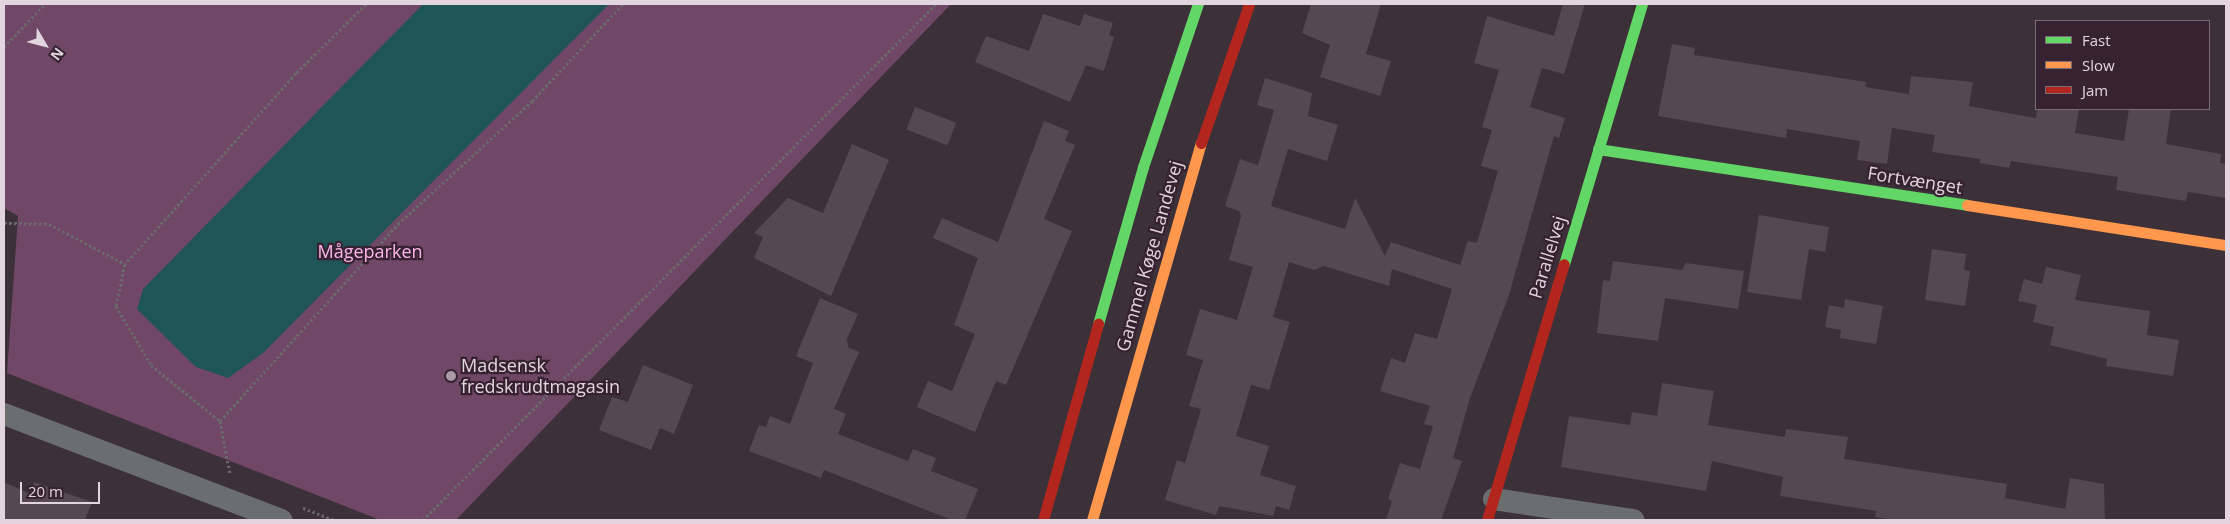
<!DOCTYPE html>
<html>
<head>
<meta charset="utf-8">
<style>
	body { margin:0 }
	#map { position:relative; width:2230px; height:524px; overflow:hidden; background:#3c3039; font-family:"Open Sans",sans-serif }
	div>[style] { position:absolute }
	.green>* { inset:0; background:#704766 }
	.water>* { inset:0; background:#205558 }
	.building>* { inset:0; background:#544951; transform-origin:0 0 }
	.path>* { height:3px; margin-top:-1.5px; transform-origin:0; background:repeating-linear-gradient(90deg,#6a696c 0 2.5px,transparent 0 5px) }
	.street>* { height:22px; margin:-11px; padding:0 11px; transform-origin:11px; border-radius:11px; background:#6b6e6f }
	.fast>* { height:11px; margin:-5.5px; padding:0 5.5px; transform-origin:5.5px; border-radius:5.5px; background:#63d668 }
	.slow>* { height:11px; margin:-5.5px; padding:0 5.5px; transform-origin:5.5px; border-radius:5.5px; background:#ff974d }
	.jam>* { height:11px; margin:-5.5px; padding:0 5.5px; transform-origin:5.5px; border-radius:5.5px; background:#b3261e }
	.dots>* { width:14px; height:14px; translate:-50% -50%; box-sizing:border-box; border:2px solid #362231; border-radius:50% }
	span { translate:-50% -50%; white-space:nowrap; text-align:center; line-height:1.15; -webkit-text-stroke:4.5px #362231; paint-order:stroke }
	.street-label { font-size:18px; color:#e3d5df }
	.park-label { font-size:18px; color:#fcb5ea }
	.poi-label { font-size:18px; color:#e3d5df }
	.left { translate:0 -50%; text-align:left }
	.frame { position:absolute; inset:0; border:5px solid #e3d5df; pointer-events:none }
	.legend { position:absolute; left:2035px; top:20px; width:175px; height:90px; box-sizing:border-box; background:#362231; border:1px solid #7b6a77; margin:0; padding:6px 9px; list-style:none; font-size:15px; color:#e3d5df }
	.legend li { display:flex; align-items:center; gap:10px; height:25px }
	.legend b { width:25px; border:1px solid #7b6a77 }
	.north { position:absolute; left:20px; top:20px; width:50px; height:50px; -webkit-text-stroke:4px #362231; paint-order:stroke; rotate:127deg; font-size:14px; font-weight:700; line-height:20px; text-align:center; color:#e3d5df }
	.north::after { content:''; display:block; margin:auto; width:18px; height:22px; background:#e3d5df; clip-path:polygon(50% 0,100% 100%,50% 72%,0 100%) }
	.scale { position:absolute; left:20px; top:482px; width:80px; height:22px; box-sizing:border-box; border:2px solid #e3d5df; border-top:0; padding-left:6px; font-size:15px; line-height:18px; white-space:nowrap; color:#e3d5df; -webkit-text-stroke:4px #362231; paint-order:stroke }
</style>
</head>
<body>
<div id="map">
	<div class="green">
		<div style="clip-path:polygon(4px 4px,951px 4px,456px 520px,380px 520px,7px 373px,18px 216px,4px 208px)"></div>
	</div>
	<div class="water">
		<div style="clip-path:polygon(423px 4px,609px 4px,263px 353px,228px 378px,196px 367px,137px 309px,143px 289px)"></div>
	</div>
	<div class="building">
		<div style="clip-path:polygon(1311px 4px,1381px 4px,1366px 54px,1391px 61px,1380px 96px,1320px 77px,1330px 45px,1302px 33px)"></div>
		<div style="clip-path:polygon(1563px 4px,1585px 4px,1564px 74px,1542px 68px,1530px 107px,1565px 118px,1559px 138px,1554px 136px,1509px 295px,1470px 398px,1453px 458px,1462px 461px,1441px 520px,1386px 520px,1392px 501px,1388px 499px,1400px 463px,1420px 469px,1433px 426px,1424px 424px,1430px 406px,1380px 391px,1391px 358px,1405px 363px,1415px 333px,1437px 339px,1452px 289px,1392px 269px,1389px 286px,1324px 266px,1314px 270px,1289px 262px,1273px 317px,1290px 322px,1269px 390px,1251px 385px,1236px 436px,1269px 446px,1260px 475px,1296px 486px,1289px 510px,1276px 506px,1273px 516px,1219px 506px,1216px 515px,1165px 500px,1177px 460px,1185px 463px,1201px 409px,1189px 406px,1203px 360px,1186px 355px,1200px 309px,1237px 320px,1253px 267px,1229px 260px,1241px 216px,1239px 211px,1225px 206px,1240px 159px,1258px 165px,1274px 110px,1257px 105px,1265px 78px,1312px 93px,1308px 116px,1338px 125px,1327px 161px,1288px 149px,1271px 206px,1345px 229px,1355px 198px,1385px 256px,1391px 242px,1460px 265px,1468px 241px,1477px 243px,1498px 171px,1481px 166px,1492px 130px,1482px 127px,1499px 70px,1474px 63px,1487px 16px,1554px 36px)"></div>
		<div style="clip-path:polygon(1043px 14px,1080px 26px,1084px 14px,1113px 23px,1109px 35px,1114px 37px,1104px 71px,1086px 65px,1070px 102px,975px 62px,986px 36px,1029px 51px)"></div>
		<div style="clip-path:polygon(1672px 44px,1695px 48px,1694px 55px,1866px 82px,1865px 87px,1909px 94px,1911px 76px,1973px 82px,1969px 106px,2036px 118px,2037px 109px,2079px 109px,2075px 133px,2124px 141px,2129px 109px,2171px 109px,2166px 144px,2221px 154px,2220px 163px,2226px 164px,2226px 198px,2188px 192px,2186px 201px,2116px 190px,2118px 177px,2011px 161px,2009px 168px,1980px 163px,1980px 159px,1932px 152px,1935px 135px,1892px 128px,1887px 164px,1857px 160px,1860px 141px,1787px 129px,1786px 138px,1658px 116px)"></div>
		<div style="left:915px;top:107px;width:44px;height:24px;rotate:21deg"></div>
		<div style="clip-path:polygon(1044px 121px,1069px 131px,1065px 141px,1075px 145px,1044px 219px,1072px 231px,1006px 385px,996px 381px,975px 432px,917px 407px,928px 381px,952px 391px,975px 334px,954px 325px,978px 258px,933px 238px,942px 218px,998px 242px)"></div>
		<div style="clip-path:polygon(852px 144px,889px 160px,831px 296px,754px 258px,763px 237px,754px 233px,788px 198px,823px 213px)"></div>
		<div style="clip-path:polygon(1759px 215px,1829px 227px,1825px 252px,1809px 249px,1801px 300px,1747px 292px)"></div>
		<div style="clip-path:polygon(1932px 249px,1966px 254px,1964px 270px,1970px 271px,1965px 306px,1925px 300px)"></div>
		<div style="clip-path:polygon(1613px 261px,1682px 270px,1686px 263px,1744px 271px,1738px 309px,1665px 298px,1658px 341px,1597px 333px,1603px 280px,1610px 281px)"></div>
		<div style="clip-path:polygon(2046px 267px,2081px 275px,2075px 300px,2150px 311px,2147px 335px,2179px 340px,2173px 376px,2106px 366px,2107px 359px,2050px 345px,2054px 327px,2033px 322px,2037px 305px,2018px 301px,2024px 279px,2042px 284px)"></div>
		<div style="clip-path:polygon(820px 298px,858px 314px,847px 339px,848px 347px,859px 352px,834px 409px,846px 414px,838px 434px,908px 461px,913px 449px,936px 458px,931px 471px,978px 489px,965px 520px,952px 520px,824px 470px,821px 478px,749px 451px,759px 425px,766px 427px,770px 416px,790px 424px,813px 363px,796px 356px)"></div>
		<div style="clip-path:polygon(1845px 299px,1883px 306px,1876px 344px,1840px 338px,1841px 330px,1825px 327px,1829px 305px,1844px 308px)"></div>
		<div style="clip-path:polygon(643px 365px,693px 385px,674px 434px,660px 428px,651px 450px,599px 430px,612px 397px,628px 402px)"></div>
		<div style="clip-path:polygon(1662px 383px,1714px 391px,1708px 425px,1785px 437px,1786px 429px,1848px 437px,1844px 459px,2007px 484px,2005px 498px,2065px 509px,2070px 478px,2104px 484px,2105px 520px,1895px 520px,1875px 517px,1876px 511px,1780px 496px,1783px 477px,1712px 461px,1706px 491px,1561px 467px,1569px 416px,1630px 425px,1632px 412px,1657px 416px)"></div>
		<div style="clip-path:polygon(4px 482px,30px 494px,34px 482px,92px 502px,85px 520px,4px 520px)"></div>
	</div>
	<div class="path">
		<div style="left:366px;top:4px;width:98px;rotate:135.4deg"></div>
		<div style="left:296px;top:73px;width:256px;rotate:131.8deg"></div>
		<div style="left:125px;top:264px;width:43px;rotate:102.1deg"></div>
		<div style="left:116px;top:306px;width:69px;rotate:59.3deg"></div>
		<div style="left:151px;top:365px;width:89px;rotate:39.1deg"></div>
		<div style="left:220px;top:421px;width:266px;rotate:-47.9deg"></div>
		<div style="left:398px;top:224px;width:182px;rotate:-42.5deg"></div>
		<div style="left:532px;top:101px;width:133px;rotate:-46.8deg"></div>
		<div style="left:4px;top:47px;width:59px;rotate:-46.4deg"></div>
		<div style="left:4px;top:223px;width:45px;rotate:1.3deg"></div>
		<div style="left:49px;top:224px;width:86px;rotate:27.8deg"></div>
		<div style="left:220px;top:421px;width:54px;rotate:79.3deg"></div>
		<div style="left:303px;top:508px;width:34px;rotate:21deg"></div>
		<div style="left:423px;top:520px;width:728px;rotate:-45.17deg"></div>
	</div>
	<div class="street">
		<div style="left:4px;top:414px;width:297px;rotate:20.9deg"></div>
		<div style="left:1494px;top:499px;width:141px;rotate:8.6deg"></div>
	</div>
	<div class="fast">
		<div style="left:1598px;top:149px;width:373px;rotate:8.6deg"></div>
		<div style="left:1564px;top:264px;width:271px;rotate:-73.3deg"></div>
		<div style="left:1098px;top:324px;width:163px;rotate:-74deg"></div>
		<div style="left:1143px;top:167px;width:172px;rotate:-71.4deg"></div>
	</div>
	<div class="slow">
		<div style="left:1967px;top:205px;width:262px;rotate:8.8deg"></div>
		<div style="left:1092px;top:520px;width:392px;rotate:-73.9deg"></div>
	</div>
	<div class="jam">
		<div style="left:1201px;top:143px;width:147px;rotate:-70.9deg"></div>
		<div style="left:1043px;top:520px;width:204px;rotate:-74.3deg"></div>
		<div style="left:1487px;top:520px;width:267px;rotate:-73.3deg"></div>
	</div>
	<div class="dots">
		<div style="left:451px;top:376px;background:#a99ba5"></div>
	</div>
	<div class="street-label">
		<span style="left:1915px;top:180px;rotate:9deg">Fortvænget</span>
		<span style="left:1149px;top:256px;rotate:-74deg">Gammel Køge Landevej</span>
		<span style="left:1547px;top:257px;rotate:-73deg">Parallelvej</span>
	</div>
	<div class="park-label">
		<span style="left:370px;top:251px">Mågeparken</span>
	</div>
	<div class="poi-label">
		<span class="left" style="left:461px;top:376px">Madsensk<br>fredskrudtmagasin</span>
	</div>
	<div class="frame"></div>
	<ul class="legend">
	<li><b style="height:6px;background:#63d668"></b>Fast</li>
	<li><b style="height:6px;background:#ff974d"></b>Slow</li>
	<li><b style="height:6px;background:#b3261e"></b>Jam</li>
	</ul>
	<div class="north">N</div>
	<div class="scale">20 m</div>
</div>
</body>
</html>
